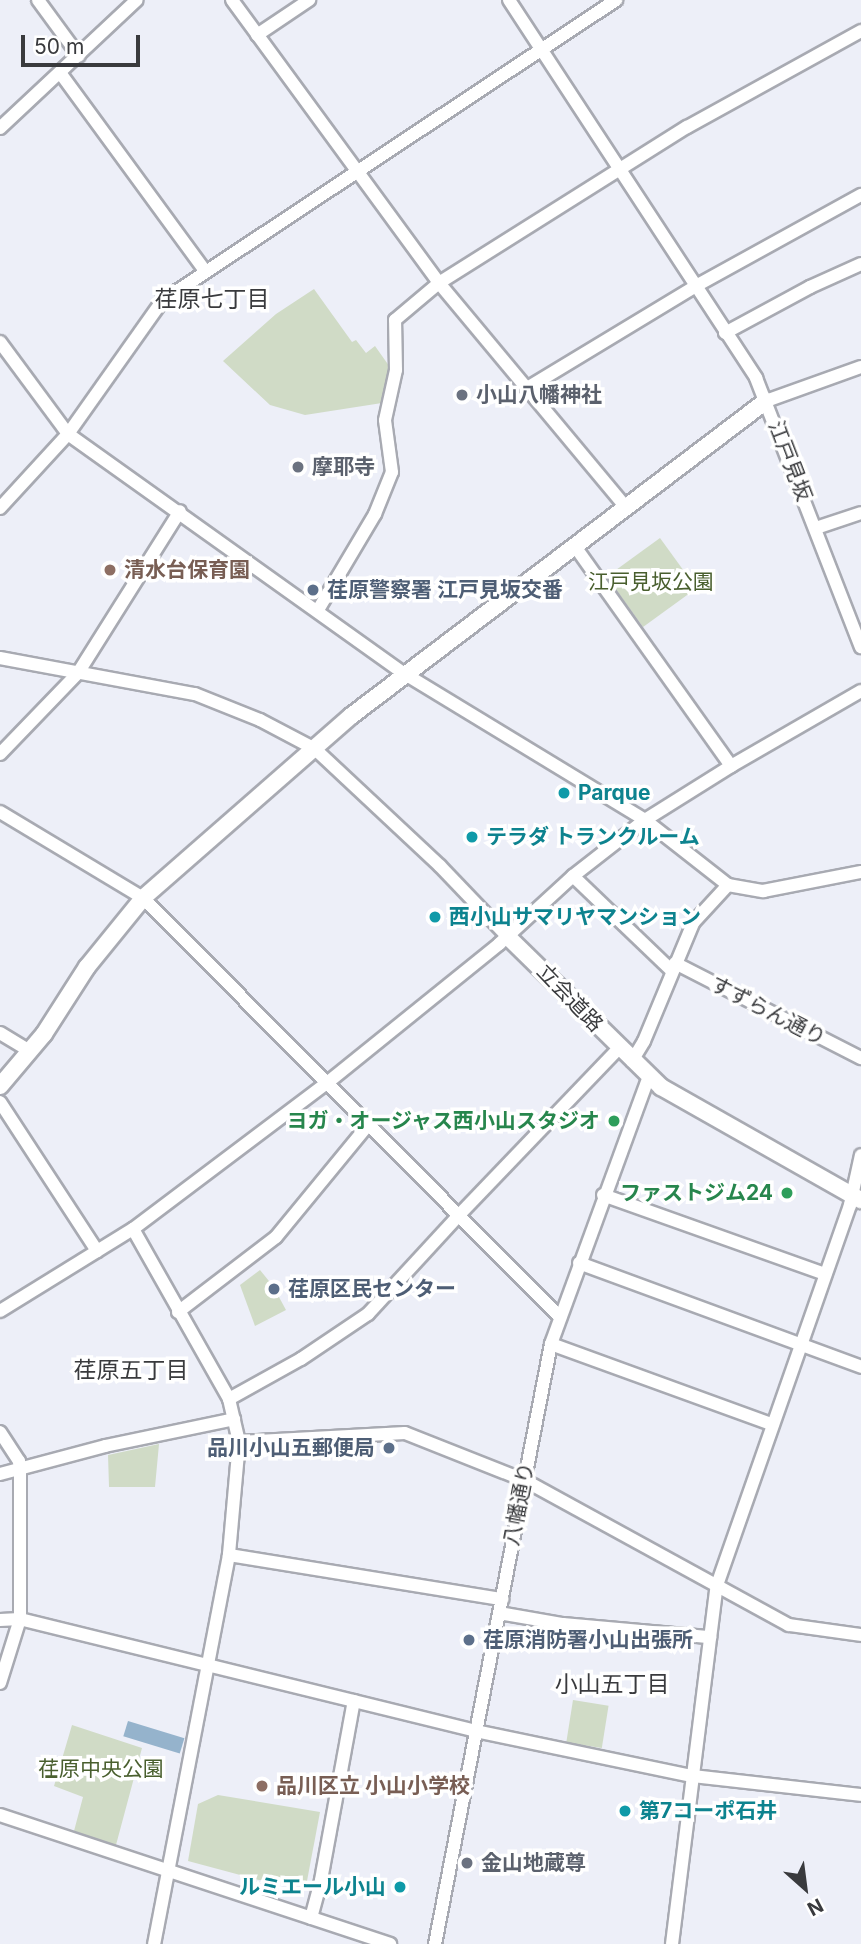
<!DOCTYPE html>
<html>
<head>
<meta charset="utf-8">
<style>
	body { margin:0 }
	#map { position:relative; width:861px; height:1944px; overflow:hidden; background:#edeff8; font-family:Inter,"Noto Sans JP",sans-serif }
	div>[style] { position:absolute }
	.green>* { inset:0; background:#d0dbc6; transform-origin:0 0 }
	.water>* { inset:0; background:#95b3cc; transform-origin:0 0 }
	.roads { filter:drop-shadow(2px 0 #a8aab2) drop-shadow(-2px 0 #a8aab2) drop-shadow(0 2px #a8aab2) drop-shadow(0 -2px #a8aab2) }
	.minor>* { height:12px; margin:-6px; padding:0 6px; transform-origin:6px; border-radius:6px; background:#fff }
	.tertiary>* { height:16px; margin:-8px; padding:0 8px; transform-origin:8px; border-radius:8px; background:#fff }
	.dots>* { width:19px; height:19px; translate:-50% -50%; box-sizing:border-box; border:4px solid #fff; border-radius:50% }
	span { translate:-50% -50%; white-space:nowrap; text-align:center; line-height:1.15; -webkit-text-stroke:7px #fff; paint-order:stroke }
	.worship-label { font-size:21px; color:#5b616d; font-weight:700 }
	.left { translate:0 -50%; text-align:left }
	.street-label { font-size:21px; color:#393a3d }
	.education-label { font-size:21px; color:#785e54; font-weight:700 }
	.park-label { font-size:21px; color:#495f2e }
	.service-label { font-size:21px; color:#4e5e75; font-weight:700 }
	.right { translate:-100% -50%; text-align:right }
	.culture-label { font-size:21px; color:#0d838f; font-weight:700 }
	.leisure-label { font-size:21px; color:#27864d; font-weight:700 }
	.neighbourhood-label { font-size:23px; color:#393a3d }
	.north { position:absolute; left:770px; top:1853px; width:70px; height:70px; -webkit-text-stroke:5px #fff; paint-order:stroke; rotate:152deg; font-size:19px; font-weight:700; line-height:28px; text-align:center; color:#393a3d }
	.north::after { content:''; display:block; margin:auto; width:24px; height:32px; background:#393a3d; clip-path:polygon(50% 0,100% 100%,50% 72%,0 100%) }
	.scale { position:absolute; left:21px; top:35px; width:119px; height:32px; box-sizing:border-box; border:4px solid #393a3d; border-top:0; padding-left:9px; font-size:21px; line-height:24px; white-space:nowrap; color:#393a3d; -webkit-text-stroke:5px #fff; paint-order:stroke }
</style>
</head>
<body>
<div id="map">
	<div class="green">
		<div style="clip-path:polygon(314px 289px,352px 342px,356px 340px,366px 353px,375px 346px,392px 370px,382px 403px,305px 415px,270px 405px,223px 361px,276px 314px)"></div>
		<div style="left:660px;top:538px;width:62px;height:66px;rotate:54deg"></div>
		<div style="clip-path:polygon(260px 1270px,273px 1286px,286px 1310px,255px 1326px,240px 1285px)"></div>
		<div style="clip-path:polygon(159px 1444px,155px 1487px,109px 1487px,108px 1455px)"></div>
		<div style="left:573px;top:1700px;width:36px;height:43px;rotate:9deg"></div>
		<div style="clip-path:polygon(72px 1725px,142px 1748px,116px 1845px,74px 1831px,83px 1797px,54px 1786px)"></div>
		<div style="clip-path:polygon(218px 1795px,320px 1812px,307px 1881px,259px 1880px,188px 1861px,198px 1804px)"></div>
	</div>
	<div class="water">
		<div style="left:128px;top:1721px;width:59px;height:16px;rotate:17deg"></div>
	</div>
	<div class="roads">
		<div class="minor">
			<div style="left:38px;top:0;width:69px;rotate:53.8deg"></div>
			<div style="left:232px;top:0;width:351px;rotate:53.8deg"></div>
			<div style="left:439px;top:283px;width:290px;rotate:50.2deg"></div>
			<div style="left:509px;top:0;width:452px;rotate:56.8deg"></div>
			<div style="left:756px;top:378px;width:289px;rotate:68.7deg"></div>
			<div style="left:257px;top:35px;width:63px;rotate:-33.9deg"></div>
			<div style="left:61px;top:74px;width:245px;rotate:53.8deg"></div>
			<div style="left:0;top:128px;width:187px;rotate:-43.1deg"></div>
			<div style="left:725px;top:333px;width:97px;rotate:-28.4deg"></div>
			<div style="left:810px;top:287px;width:56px;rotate:-24.3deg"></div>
			<div style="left:0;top:342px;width:114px;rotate:53.5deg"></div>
			<div style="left:68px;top:434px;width:414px;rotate:35.5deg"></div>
			<div style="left:405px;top:674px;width:281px;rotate:31.3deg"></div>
			<div style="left:645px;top:820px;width:105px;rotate:38.1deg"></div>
			<div style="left:728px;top:885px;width:36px;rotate:10deg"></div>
			<div style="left:763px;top:891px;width:100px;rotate:-11deg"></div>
			<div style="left:529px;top:387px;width:193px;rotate:-31.2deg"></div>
			<div style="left:694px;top:287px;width:191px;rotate:-28.9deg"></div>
			<div style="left:766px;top:401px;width:101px;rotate:-19.7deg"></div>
			<div style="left:0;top:508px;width:100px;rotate:-47.4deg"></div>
			<div style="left:68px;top:434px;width:163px;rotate:-54.7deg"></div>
			<div style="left:162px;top:301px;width:545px;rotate:-33.54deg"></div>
			<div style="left:816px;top:528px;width:47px;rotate:-18.4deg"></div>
			<div style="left:574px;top:545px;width:271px;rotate:54.6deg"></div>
			<div style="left:318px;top:610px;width:112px;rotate:-59.3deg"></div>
			<div style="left:375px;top:514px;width:45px;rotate:-68deg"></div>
			<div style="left:392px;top:472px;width:52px;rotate:-97.7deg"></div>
			<div style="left:385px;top:420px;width:51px;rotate:-77.6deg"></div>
			<div style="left:396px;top:370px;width:50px;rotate:-91.1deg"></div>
			<div style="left:395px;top:320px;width:57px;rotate:-40.1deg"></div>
			<div style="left:439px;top:283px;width:293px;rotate:-32.2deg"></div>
			<div style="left:687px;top:127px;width:199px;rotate:-28.9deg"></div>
			<div style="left:0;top:658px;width:198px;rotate:10.5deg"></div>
			<div style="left:195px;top:694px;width:70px;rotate:21.8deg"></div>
			<div style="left:260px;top:720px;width:62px;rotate:27.8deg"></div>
			<div style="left:315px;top:749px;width:171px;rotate:43.1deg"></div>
			<div style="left:440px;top:866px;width:97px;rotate:46.3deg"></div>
			<div style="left:0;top:754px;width:112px;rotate:-46.1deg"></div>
			<div style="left:78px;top:673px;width:191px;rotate:-57.8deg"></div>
			<div style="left:0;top:812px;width:167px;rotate:31deg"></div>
			<div style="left:143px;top:898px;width:590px;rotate:45.14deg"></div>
			<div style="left:573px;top:876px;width:137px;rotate:43.8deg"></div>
			<div style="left:675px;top:963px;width:209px;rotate:27.1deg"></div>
			<div style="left:0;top:1033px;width:35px;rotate:31deg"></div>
			<div style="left:632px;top:1061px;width:23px;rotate:-59deg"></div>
			<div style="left:644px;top:1041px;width:128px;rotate:-67.4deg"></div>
			<div style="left:693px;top:923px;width:52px;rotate:-47.4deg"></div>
			<div style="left:0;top:1102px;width:178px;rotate:56.9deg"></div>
			<div style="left:603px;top:1195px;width:236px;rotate:19.6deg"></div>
			<div style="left:133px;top:1229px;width:195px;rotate:60.5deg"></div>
			<div style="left:229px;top:1399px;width:44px;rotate:76.9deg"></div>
			<div style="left:239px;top:1442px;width:113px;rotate:95.1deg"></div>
			<div style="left:229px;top:1555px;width:396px;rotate:100.9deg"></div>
			<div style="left:579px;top:1263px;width:301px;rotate:20.2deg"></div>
			<div style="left:0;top:1311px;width:156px;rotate:-31.7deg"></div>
			<div style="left:133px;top:1229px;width:243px;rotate:-37deg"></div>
			<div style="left:327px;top:1083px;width:221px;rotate:-38.9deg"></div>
			<div style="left:499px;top:944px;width:100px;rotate:-42.6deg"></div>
			<div style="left:573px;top:876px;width:91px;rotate:-37.9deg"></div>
			<div style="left:645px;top:820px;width:102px;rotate:-32.1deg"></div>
			<div style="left:731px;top:766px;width:150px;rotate:-30deg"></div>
			<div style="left:178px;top:1312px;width:123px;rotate:-37.4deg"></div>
			<div style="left:276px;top:1237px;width:145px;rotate:-50.6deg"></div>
			<div style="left:551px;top:1344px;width:236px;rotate:20deg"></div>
			<div style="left:229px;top:1399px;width:82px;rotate:-29.1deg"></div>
			<div style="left:301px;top:1359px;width:81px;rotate:-33.9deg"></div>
			<div style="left:368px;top:1314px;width:134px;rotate:-47.4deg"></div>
			<div style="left:459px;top:1215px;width:231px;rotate:-46.2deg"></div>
			<div style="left:0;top:1432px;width:35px;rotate:57deg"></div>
			<div style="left:19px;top:1461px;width:8px;rotate:83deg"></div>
			<div style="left:20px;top:1469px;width:150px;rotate:90deg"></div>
			<div style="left:20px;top:1619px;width:67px;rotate:107.4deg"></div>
			<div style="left:239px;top:1442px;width:166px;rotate:-3.1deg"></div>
			<div style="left:405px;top:1433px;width:128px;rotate:21.6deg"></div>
			<div style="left:524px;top:1480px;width:302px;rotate:28.7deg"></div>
			<div style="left:789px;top:1625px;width:73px;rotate:7.9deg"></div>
			<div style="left:0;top:1474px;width:109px;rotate:-14.9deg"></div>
			<div style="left:105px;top:1446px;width:132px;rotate:-11.8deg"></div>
			<div style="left:229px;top:1555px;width:277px;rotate:9.2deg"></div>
			<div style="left:499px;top:1613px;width:65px;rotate:9.8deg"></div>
			<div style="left:563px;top:1624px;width:148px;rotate:5.1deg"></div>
			<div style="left:0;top:1620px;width:20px;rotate:-3deg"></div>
			<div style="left:20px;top:1619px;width:470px;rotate:13.8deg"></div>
			<div style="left:476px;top:1731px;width:221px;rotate:11.8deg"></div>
			<div style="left:692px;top:1776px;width:170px;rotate:6.4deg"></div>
			<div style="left:0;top:1815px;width:411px;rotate:18.3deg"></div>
			<div style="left:311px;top:1918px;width:39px;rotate:-75deg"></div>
			<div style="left:321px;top:1880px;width:182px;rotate:-79.6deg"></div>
			<div style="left:435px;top:1944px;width:611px;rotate:-79.06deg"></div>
			<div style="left:551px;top:1344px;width:285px;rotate:-69.9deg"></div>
			<div style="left:672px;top:1944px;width:362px;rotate:-82.9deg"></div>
			<div style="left:717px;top:1585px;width:403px;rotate:-70.7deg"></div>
			<div style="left:850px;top:1205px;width:51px;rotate:-77.6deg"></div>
		</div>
		<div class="tertiary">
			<div style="left:507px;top:936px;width:216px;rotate:44.4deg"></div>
			<div style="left:661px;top:1087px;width:230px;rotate:29.5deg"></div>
			<div style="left:0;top:1086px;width:68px;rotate:-49.8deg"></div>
			<div style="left:44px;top:1034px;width:80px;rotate:-57.3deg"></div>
			<div style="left:87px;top:967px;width:89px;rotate:-50.9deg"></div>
			<div style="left:143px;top:898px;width:276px;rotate:-41.2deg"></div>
			<div style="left:351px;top:716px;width:521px;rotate:-37.2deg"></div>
		</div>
	</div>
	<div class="dots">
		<div style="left:462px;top:395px;background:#6b7280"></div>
		<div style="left:298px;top:467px;background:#6b7280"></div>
		<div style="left:110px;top:570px;background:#8d6e63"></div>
		<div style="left:313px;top:590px;background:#5c6f8a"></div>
		<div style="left:564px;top:793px;background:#0f9aa8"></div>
		<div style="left:472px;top:837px;background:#0f9aa8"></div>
		<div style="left:435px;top:917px;background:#0f9aa8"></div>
		<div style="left:614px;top:1121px;background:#2e9e5b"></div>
		<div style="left:787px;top:1193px;background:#2e9e5b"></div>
		<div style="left:274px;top:1289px;background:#5c6f8a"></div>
		<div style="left:389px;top:1448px;background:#5c6f8a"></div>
		<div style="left:469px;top:1640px;background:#5c6f8a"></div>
		<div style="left:262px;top:1786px;background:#8d6e63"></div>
		<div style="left:625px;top:1811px;background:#0f9aa8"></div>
		<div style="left:467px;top:1863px;background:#6b7280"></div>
		<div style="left:400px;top:1887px;background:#0f9aa8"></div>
	</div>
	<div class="worship-label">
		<span class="left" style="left:476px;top:395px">小山八幡神社</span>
		<span class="left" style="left:312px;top:467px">摩耶寺</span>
		<span class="left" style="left:481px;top:1863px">金山地蔵尊</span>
	</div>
	<div class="street-label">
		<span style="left:790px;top:461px;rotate:69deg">江戸見坂</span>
		<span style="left:570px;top:998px;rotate:46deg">立会道路</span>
		<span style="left:768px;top:1011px;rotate:27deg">すずらん通り</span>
		<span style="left:519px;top:1504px;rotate:-79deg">八幡通り</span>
	</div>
	<div class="education-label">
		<span class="left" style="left:124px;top:570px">清水台保育園</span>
		<span class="left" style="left:276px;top:1786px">品川区立 小山小学校</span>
	</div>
	<div class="park-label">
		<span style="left:651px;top:582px">江戸見坂公園</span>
		<span style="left:101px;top:1769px">荏原中央公園</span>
	</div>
	<div class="service-label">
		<span class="left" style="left:327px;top:590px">荏原警察署 江戸見坂交番</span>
		<span class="left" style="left:288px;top:1289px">荏原区民センター</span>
		<span class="right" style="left:375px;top:1448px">品川小山五郵便局</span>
		<span class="left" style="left:483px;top:1640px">荏原消防署小山出張所</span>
	</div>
	<div class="culture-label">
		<span class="left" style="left:578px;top:793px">Parque</span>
		<span class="left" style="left:486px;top:837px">テラダ トランクルーム</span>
		<span class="left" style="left:449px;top:917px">西小山サマリヤマンション</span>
		<span class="left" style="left:639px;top:1811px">第7コーポ石井</span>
		<span class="right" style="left:386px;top:1887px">ルミエール小山</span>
	</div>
	<div class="leisure-label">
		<span class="right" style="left:600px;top:1121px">ヨガ・オージャス西小山スタジオ</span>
		<span class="right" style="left:773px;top:1193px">ファストジム24</span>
	</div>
	<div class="neighbourhood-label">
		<span style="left:212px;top:299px">荏原七丁目</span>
		<span style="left:131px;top:1370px">荏原五丁目</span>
		<span style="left:612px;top:1684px">小山五丁目</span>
	</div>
	<div class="north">N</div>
	<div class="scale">50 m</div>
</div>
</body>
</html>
